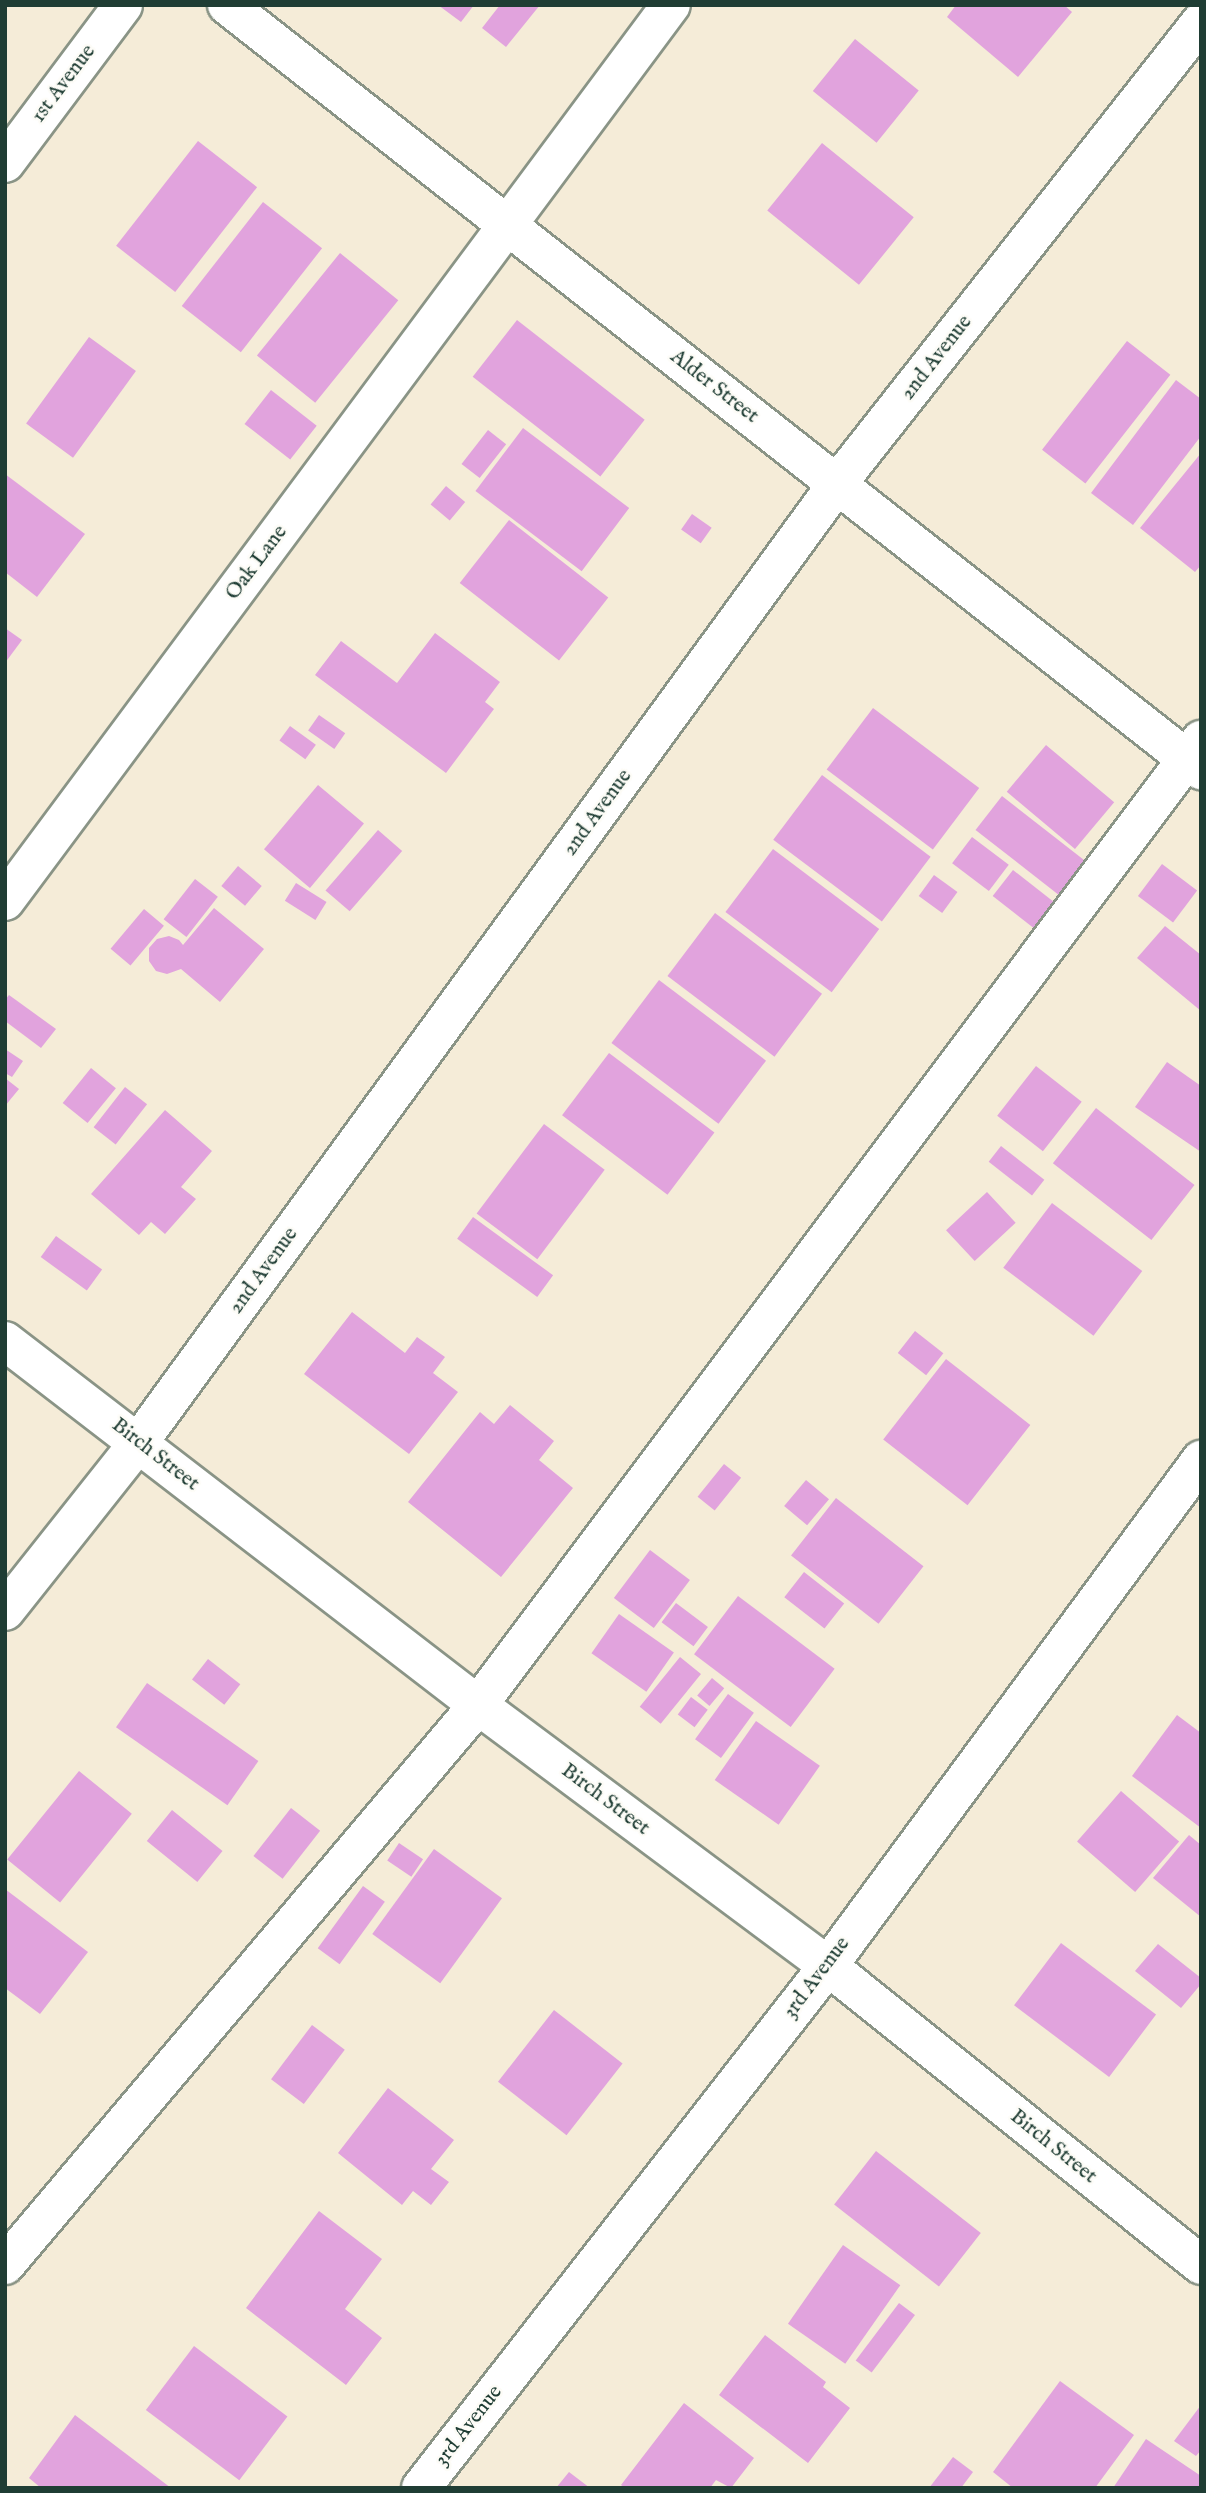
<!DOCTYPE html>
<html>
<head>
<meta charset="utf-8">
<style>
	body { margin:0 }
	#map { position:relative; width:1206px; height:2493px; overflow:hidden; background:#f5ecd8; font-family:"IM FELL English",serif }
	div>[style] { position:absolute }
	.building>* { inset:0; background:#e1a3dd; transform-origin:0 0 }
	.roads { filter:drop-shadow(2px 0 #8a9486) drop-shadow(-2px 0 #8a9486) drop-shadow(0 2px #8a9486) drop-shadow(0 -2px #8a9486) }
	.minor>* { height:38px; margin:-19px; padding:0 19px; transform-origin:19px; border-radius:19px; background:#fff }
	span { translate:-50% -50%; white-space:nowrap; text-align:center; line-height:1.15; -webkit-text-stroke:5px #fdfcf7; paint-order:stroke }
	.street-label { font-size:21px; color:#1f3d34 }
	.frame { position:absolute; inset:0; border:7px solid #1f3d34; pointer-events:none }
</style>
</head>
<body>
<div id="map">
	<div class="building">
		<div style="clip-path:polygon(438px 5px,474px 5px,461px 22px)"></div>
		<div style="clip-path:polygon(500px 5px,540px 5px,506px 47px,482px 28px)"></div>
		<div style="clip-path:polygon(956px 5px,1064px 5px,1072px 12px,1018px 77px,947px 17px)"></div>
		<div style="left:855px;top:39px;width:82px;height:67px;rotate:39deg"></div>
		<div style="left:198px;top:141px;width:75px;height:133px;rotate:38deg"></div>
		<div style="left:822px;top:143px;width:118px;height:87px;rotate:39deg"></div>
		<div style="left:263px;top:202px;width:75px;height:132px;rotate:38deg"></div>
		<div style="left:340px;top:253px;width:75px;height:132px;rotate:39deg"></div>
		<div style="left:517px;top:320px;width:162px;height:72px;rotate:38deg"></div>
		<div style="left:89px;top:337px;width:58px;height:107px;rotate:36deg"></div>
		<div style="left:1127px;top:341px;width:55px;height:138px;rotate:38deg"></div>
		<div style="clip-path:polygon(1176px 380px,1201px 399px,1201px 436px,1133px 525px,1091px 493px)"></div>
		<div style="left:271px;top:390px;width:58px;height:43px;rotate:38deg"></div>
		<div style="left:523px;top:428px;width:133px;height:79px;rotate:37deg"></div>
		<div style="left:488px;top:430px;width:23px;height:43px;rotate:38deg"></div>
		<div style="clip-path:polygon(1201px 453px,1201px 565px,1195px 572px,1140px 528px)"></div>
		<div style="clip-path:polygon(5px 474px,85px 534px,37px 597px,5px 572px)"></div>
		<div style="left:446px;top:486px;width:25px;height:24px;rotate:40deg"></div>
		<div style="left:692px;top:514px;width:24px;height:19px;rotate:35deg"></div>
		<div style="left:509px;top:520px;width:126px;height:80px;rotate:38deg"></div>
		<div style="clip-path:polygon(5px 628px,22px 640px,5px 663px)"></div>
		<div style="clip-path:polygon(435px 633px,500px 682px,485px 702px,494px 709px,446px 773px,315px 675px,341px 641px,397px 683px)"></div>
		<div style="left:873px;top:708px;width:133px;height:77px;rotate:37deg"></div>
		<div style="left:319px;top:715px;width:32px;height:19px;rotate:35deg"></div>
		<div style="left:290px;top:726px;width:32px;height:18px;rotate:36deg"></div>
		<div style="left:1046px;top:745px;width:89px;height:61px;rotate:40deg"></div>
		<div style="left:822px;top:775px;width:136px;height:81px;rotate:37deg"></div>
		<div style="left:318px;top:785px;width:60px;height:84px;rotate:40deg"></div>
		<div style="left:1002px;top:796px;width:111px;height:43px;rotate:38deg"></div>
		<div style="left:378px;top:830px;width:32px;height:80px;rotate:41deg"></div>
		<div style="left:972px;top:837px;width:46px;height:33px;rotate:37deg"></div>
		<div style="left:773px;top:849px;width:133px;height:79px;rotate:37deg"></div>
		<div style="left:1162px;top:864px;width:44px;height:40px;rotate:37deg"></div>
		<div style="left:238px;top:866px;width:31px;height:26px;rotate:40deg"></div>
		<div style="left:1013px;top:870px;width:56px;height:33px;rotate:38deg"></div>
		<div style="left:934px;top:875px;width:29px;height:26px;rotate:36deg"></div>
		<div style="left:195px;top:879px;width:29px;height:51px;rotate:38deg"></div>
		<div style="left:296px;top:883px;width:36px;height:21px;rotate:32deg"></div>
		<div style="clip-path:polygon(214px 908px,264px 949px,220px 1002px,181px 969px,167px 974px,156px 971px,149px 961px,149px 948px,157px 939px,169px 936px,179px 940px,183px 945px)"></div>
		<div style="left:144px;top:909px;width:26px;height:52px;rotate:40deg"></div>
		<div style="left:715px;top:913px;width:134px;height:79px;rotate:37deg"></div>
		<div style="clip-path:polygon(1165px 926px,1201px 955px,1201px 1011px,1137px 958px)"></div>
		<div style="left:659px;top:980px;width:134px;height:79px;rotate:37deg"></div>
		<div style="clip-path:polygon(9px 995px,56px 1029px,41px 1048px,5px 1021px,5px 1000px)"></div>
		<div style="clip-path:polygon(5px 1049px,23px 1061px,12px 1077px,5px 1073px)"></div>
		<div style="left:609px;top:1053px;width:132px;height:78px;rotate:37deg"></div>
		<div style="clip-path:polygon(1167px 1062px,1201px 1086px,1201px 1152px,1135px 1107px)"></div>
		<div style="left:1036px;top:1066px;width:58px;height:63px;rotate:38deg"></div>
		<div style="left:91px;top:1068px;width:32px;height:45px;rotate:39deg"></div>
		<div style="clip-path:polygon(5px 1078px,19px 1089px,5px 1106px)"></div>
		<div style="left:125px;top:1087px;width:28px;height:51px;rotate:38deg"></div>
		<div style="left:1096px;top:1108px;width:125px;height:70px;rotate:38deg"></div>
		<div style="clip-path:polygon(165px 1110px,212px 1151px,181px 1187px,196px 1199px,165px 1234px,151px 1222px,139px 1235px,91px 1194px)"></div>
		<div style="left:544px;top:1124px;width:76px;height:112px;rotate:37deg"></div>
		<div style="left:1001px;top:1146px;width:55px;height:20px;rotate:38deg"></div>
		<div style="left:987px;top:1192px;width:42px;height:56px;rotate:47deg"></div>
		<div style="left:1052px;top:1203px;width:113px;height:81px;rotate:37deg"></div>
		<div style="left:473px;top:1217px;width:99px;height:27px;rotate:36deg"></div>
		<div style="left:56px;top:1236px;width:57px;height:26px;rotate:36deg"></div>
		<div style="clip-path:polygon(352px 1312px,405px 1353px,417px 1337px,445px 1357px,433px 1373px,458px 1392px,409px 1454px,304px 1374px)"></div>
		<div style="left:915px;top:1331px;width:36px;height:28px;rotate:38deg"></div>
		<div style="left:946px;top:1359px;width:107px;height:102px;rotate:38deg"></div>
		<div style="clip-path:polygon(510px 1405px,554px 1441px,539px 1460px,573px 1488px,501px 1577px,408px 1502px,480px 1412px,494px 1424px)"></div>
		<div style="left:724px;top:1464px;width:22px;height:42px;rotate:39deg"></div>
		<div style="left:806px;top:1480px;width:30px;height:34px;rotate:40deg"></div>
		<div style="left:836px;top:1498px;width:111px;height:73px;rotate:38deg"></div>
		<div style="left:650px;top:1550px;width:50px;height:60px;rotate:37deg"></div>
		<div style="left:804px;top:1572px;width:51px;height:32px;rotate:38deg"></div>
		<div style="left:738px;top:1596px;width:121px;height:73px;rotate:37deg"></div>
		<div style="left:676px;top:1603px;width:40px;height:24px;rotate:37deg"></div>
		<div style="left:619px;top:1614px;width:67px;height:48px;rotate:35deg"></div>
		<div style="left:680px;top:1657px;width:27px;height:64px;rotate:39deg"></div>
		<div style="left:208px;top:1659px;width:41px;height:26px;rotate:38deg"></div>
		<div style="left:712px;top:1678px;width:16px;height:23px;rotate:40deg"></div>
		<div style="left:147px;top:1683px;width:136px;height:54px;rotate:35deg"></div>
		<div style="left:728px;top:1694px;width:32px;height:56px;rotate:36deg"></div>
		<div style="left:691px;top:1697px;width:21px;height:22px;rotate:37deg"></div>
		<div style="clip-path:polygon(1177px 1715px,1201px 1733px,1201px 1828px,1132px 1776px)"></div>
		<div style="left:756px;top:1721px;width:78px;height:72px;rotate:35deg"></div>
		<div style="left:79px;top:1771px;width:68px;height:114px;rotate:39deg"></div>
		<div style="left:1121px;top:1791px;width:77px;height:67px;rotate:41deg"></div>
		<div style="left:291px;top:1808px;width:37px;height:61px;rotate:38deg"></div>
		<div style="left:172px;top:1810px;width:65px;height:40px;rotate:39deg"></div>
		<div style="clip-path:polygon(1189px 1835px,1201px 1845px,1201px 1917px,1153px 1878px)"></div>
		<div style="left:399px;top:1843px;width:29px;height:21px;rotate:34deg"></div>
		<div style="left:434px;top:1849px;width:84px;height:105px;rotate:36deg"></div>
		<div style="left:363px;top:1886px;width:27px;height:77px;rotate:36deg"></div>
		<div style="clip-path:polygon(5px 1889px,88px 1952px,40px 2014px,5px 1988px)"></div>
		<div style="left:1061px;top:1943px;width:119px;height:78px;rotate:37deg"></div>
		<div style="clip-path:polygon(1158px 1944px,1201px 1978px,1201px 1984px,1181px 2008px,1135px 1971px)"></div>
		<div style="left:554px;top:2010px;width:87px;height:91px;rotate:38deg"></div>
		<div style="left:312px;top:2025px;width:41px;height:68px;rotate:37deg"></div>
		<div style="clip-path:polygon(388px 2088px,454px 2140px,431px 2169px,449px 2182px,431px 2205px,413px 2191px,402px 2205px,338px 2153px)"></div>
		<div style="left:876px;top:2151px;width:133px;height:68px;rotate:38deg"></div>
		<div style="clip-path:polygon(319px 2211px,382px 2259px,345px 2309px,382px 2338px,346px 2385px,246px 2308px)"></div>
		<div style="left:843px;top:2245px;width:70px;height:96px;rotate:35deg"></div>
		<div style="left:899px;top:2303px;width:20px;height:72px;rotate:37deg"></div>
		<div style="clip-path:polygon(765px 2335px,826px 2382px,823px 2387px,850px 2408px,808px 2463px,719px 2395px)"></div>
		<div style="left:194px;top:2346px;width:117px;height:80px;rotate:37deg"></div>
		<div style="clip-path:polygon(1060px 2381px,1134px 2435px,1095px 2488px,1013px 2488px,993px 2472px)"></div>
		<div style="clip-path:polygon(684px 2403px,754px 2458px,731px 2488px,716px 2480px,710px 2488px,625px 2488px,621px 2485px)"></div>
		<div style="clip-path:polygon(1201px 2405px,1201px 2450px,1196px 2456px,1174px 2441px)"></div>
		<div style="clip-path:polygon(75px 2415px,171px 2488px,41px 2488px,29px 2478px)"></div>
		<div style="clip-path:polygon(1146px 2439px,1201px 2476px,1201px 2488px,1113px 2488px)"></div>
		<div style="clip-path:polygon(953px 2457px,973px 2472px,961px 2488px,929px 2488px)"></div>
		<div style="clip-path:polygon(569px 2472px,590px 2488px,556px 2488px)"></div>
	</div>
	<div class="roads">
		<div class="minor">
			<div style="left:227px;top:5px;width:1239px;rotate:38.15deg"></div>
			<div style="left:5px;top:163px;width:197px;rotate:-53.2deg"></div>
			<div style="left:5px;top:901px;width:1116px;rotate:-53.38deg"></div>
			<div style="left:5px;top:1341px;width:597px;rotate:37.58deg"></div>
			<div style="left:478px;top:1705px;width:437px;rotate:36.7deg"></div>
			<div style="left:828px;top:1966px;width:478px;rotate:38.7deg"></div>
			<div style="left:5px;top:1611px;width:216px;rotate:-51.6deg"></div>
			<div style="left:139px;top:1442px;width:1185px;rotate:-53.92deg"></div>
			<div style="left:837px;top:484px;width:588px;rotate:-51.77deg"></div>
			<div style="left:5px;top:2265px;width:733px;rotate:-49.81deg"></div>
			<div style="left:478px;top:1705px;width:1206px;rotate:-53.16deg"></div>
			<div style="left:421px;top:2488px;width:662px;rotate:-52.06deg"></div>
			<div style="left:828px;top:1966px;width:629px;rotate:-53.6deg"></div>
		</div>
	</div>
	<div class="street-label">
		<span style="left:64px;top:84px;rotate:-53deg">1st Avenue</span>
		<span style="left:937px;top:358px;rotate:-52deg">2nd Avenue</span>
		<span style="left:714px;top:387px;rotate:38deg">Alder Street</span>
		<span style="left:257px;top:563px;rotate:-53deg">Oak Lane</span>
		<span style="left:598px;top:813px;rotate:-54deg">2nd Avenue</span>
		<span style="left:264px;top:1271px;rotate:-54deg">2nd Avenue</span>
		<span style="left:155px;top:1455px;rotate:38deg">Birch Street</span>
		<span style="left:605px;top:1800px;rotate:37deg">Birch Street</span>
		<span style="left:817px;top:1978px;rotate:-53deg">3rd Avenue</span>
		<span style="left:1053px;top:2147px;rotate:39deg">Birch Street</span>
		<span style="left:469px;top:2426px;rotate:-52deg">3rd Avenue</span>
	</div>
	<div class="frame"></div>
</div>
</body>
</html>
